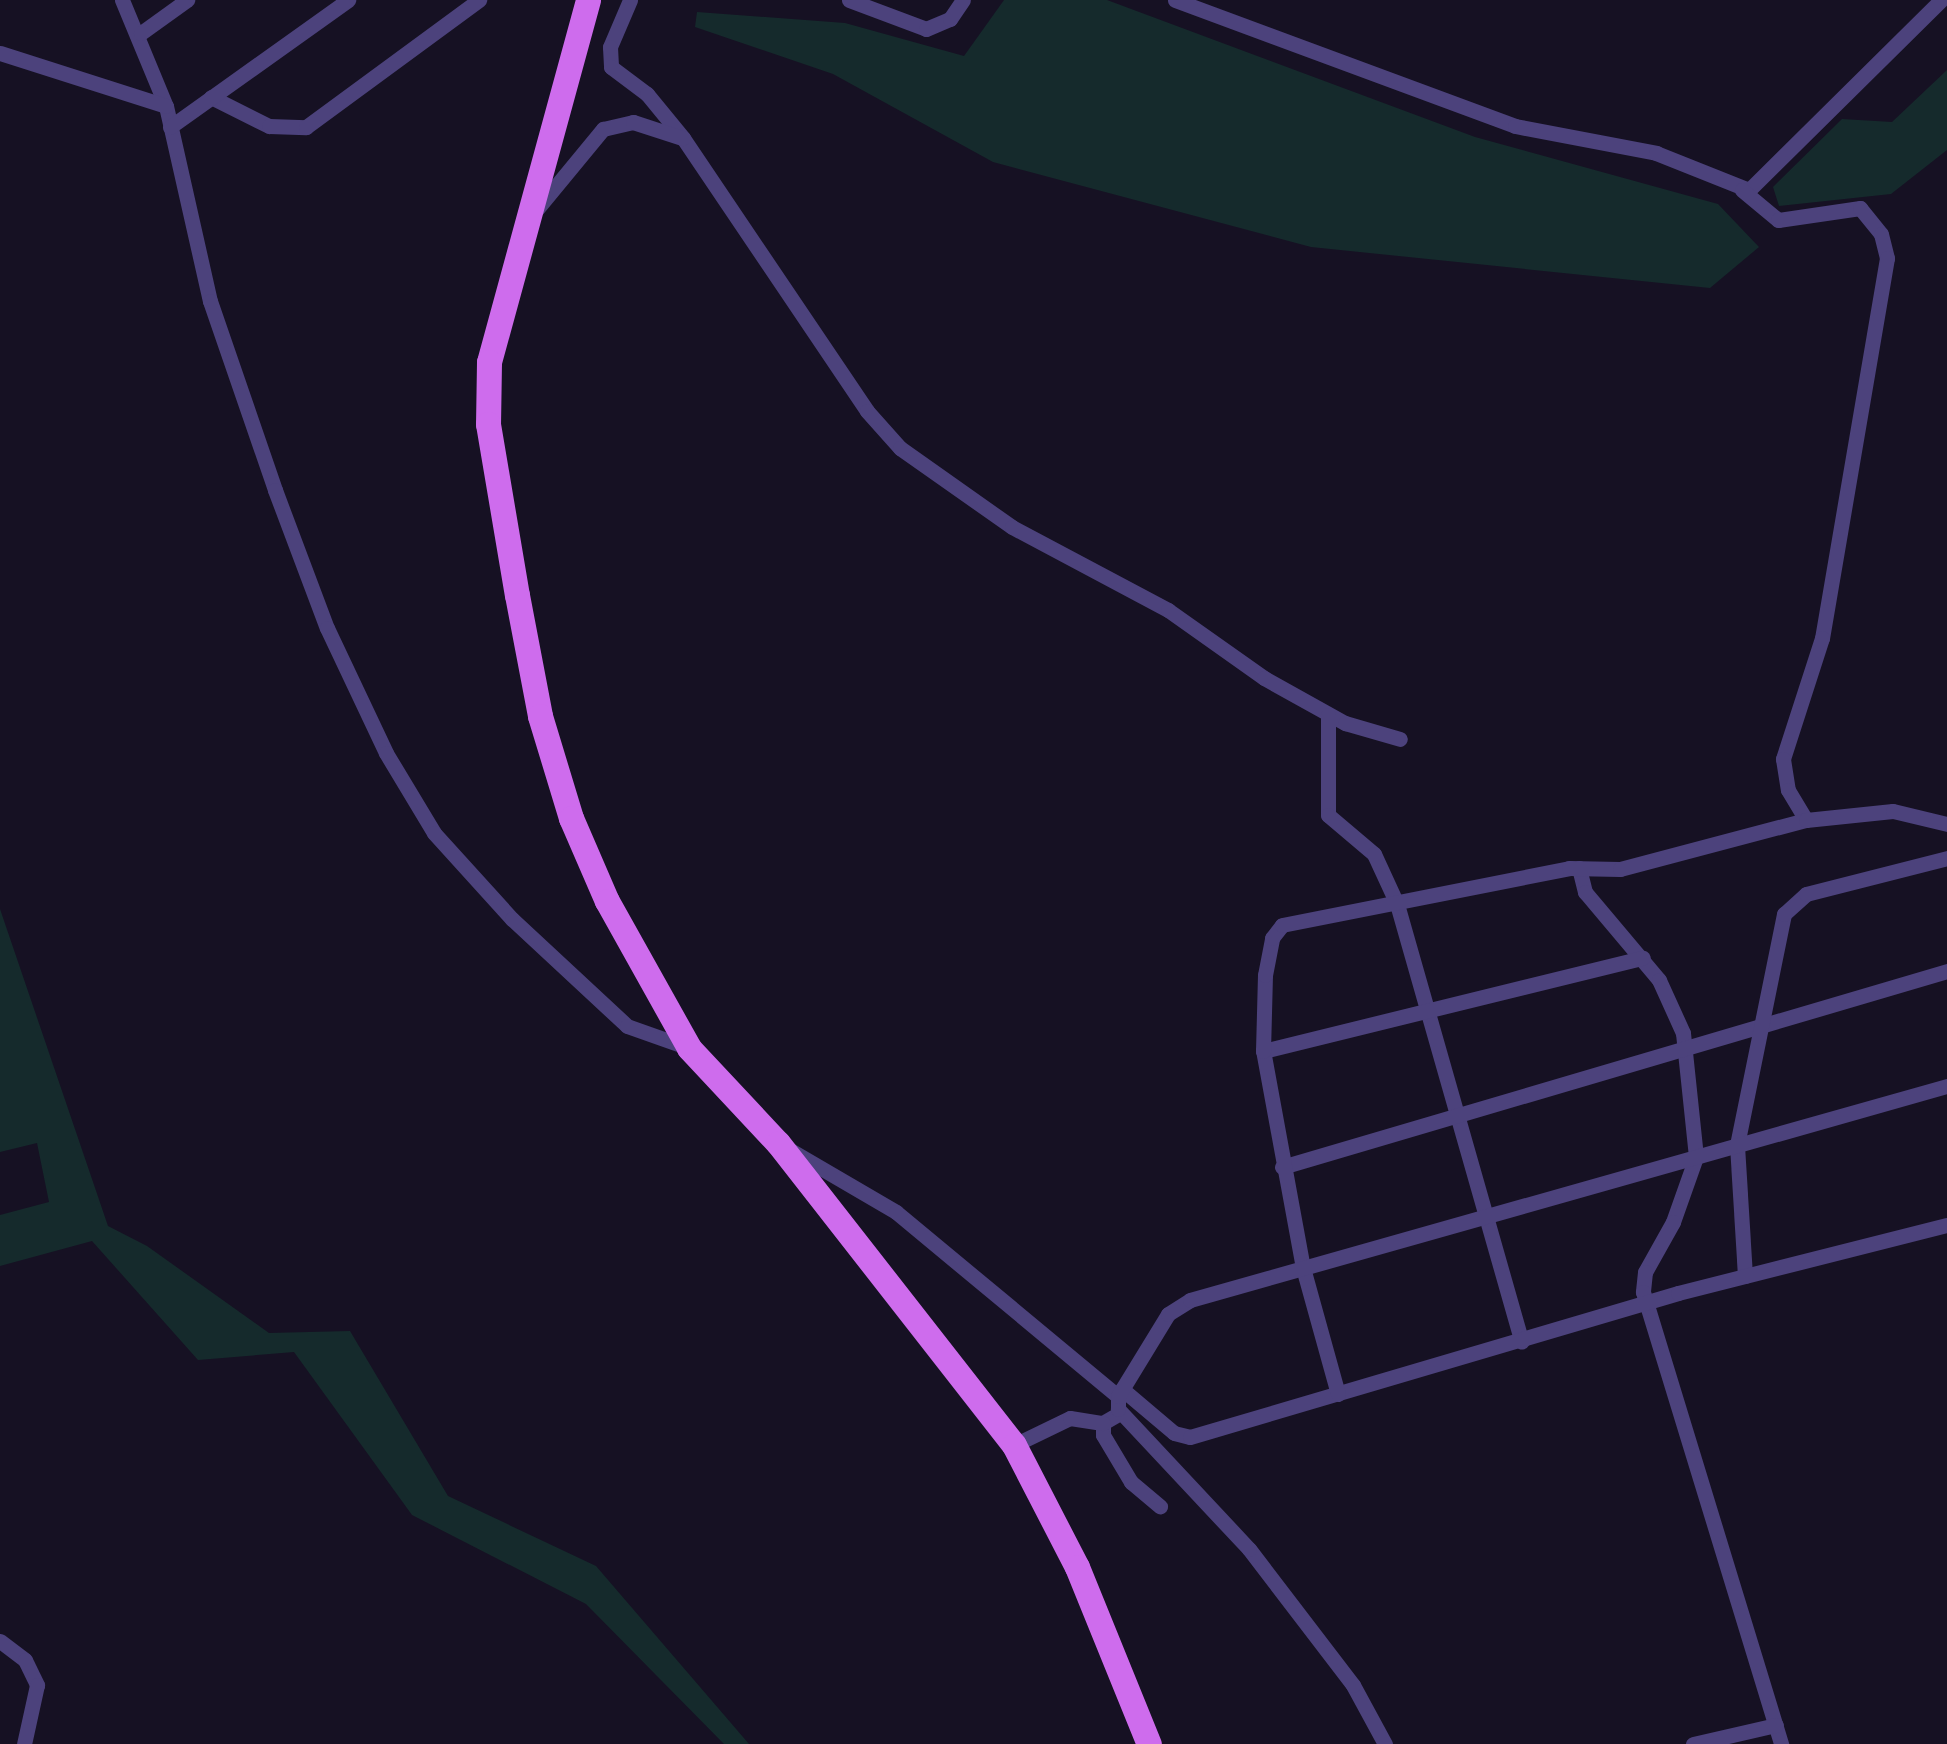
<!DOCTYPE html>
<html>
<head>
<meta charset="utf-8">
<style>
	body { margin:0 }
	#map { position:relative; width:1947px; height:1744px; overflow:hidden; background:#161123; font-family:Raleway,sans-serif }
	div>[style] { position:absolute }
	.green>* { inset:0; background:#152a2c }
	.street>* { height:15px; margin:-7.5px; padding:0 7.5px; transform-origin:7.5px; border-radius:7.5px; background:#4c427c }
	.primary>* { height:25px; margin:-12.5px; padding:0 12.5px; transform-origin:12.5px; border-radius:12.5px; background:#ce6ced }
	span { translate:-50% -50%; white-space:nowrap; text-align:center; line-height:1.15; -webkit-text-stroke:10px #161123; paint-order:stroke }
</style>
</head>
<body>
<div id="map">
	<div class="green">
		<div style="clip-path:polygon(1004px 0,1107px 0,1475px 137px,1718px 204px,1759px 247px,1710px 288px,1311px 247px,993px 162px,833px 74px,695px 27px,697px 12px,845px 23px,964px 56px)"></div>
		<div style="clip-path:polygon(1947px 70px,1947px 150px,1891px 194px,1779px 206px,1773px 187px,1842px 119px,1892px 122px)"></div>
		<div style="clip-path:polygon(0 909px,108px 1226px,147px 1246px,269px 1333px,350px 1331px,448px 1496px,596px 1566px,749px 1744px,724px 1744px,586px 1604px,412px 1515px,294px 1352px,198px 1360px,92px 1241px,0 1266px,0 1215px,49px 1202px,37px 1143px,0 1152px)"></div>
	</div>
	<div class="street">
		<div style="left:122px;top:0;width:115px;rotate:67.5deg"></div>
		<div style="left:166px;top:106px;width:200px;rotate:77.3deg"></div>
		<div style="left:210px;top:301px;width:200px;rotate:71deg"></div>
		<div style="left:275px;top:490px;width:147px;rotate:69.4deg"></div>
		<div style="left:327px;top:628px;width:138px;rotate:64.7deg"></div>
		<div style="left:386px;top:753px;width:93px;rotate:59deg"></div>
		<div style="left:434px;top:833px;width:116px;rotate:47.8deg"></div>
		<div style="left:512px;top:919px;width:157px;rotate:42.9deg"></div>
		<div style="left:627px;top:1026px;width:66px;rotate:19.5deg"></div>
		<div style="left:630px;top:0;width:51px;rotate:113.1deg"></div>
		<div style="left:610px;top:47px;width:20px;rotate:87deg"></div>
		<div style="left:611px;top:67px;width:45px;rotate:36.9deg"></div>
		<div style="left:647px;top:94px;width:57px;rotate:50.7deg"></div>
		<div style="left:683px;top:138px;width:329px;rotate:56deg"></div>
		<div style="left:867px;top:411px;width:50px;rotate:48.3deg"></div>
		<div style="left:900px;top:448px;width:137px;rotate:35.2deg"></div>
		<div style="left:1012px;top:527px;width:177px;rotate:28deg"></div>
		<div style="left:1168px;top:610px;width:118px;rotate:35.3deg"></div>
		<div style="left:1264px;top:678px;width:93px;rotate:29.1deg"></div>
		<div style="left:1345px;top:723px;width:57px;rotate:16.2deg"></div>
		<div style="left:849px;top:0;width:82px;rotate:20.6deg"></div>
		<div style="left:926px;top:29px;width:26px;rotate:-23deg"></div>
		<div style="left:950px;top:19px;width:23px;rotate:-56deg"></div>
		<div style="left:1175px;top:0;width:363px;rotate:20.3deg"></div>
		<div style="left:1515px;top:126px;width:144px;rotate:10.8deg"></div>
		<div style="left:1656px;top:153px;width:100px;rotate:21.7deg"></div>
		<div style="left:1749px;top:190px;width:270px;rotate:-44.7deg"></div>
		<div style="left:141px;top:33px;width:57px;rotate:-35.7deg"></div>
		<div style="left:0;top:53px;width:174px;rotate:17.7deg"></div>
		<div style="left:211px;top:97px;width:65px;rotate:26.6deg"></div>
		<div style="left:269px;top:126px;width:37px;rotate:2deg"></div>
		<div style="left:306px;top:127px;width:215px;rotate:-36.3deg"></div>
		<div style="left:170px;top:127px;width:219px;rotate:-35.5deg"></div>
		<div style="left:1742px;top:190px;width:47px;rotate:39.8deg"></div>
		<div style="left:1778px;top:220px;width:83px;rotate:-8.3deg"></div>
		<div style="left:1860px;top:208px;width:33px;rotate:51deg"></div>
		<div style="left:1881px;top:234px;width:25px;rotate:76deg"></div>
		<div style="left:1887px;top:258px;width:386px;rotate:99.7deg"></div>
		<div style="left:1822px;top:638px;width:127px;rotate:107.9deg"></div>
		<div style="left:1783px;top:759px;width:31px;rotate:81deg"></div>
		<div style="left:1788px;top:790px;width:35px;rotate:59deg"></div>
		<div style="left:537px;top:209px;width:104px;rotate:-50.5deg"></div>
		<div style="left:603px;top:129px;width:31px;rotate:-13deg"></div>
		<div style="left:633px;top:122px;width:52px;rotate:18.1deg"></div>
		<div style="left:1328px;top:715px;width:100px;rotate:90deg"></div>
		<div style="left:1328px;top:815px;width:60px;rotate:40.3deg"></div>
		<div style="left:1374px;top:854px;width:55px;rotate:65.3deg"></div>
		<div style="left:1397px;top:904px;width:455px;rotate:74.1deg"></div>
		<div style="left:1579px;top:868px;width:25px;rotate:76deg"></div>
		<div style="left:1585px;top:892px;width:115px;rotate:49.9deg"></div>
		<div style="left:1659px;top:980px;width:58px;rotate:65.6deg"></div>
		<div style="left:1683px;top:1033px;width:125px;rotate:84deg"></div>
		<div style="left:1696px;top:1157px;width:69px;rotate:109.5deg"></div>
		<div style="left:1673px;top:1222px;width:57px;rotate:119.2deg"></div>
		<div style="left:1645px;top:1272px;width:20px;rotate:96deg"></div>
		<div style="left:1643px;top:1292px;width:473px;rotate:73deg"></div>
		<div style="left:1263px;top:1051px;width:391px;rotate:-13.8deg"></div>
		<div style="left:790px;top:1150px;width:123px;rotate:30.3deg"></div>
		<div style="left:896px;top:1212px;width:288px;rotate:39.7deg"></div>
		<div style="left:1282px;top:1167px;width:693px;rotate:-16.42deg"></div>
		<div style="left:1745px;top:1276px;width:131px;rotate:-93.5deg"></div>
		<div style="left:1737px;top:1145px;width:236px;rotate:-78.5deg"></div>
		<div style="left:1784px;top:914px;width:30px;rotate:-42deg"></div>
		<div style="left:1806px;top:894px;width:146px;rotate:-14.3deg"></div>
		<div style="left:1122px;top:1389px;width:68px;rotate:40.2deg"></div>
		<div style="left:1174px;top:1433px;width:16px;rotate:14deg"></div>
		<div style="left:1190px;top:1437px;width:509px;rotate:-16.44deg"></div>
		<div style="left:1678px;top:1293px;width:277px;rotate:-14.2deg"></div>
		<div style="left:1338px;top:1394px;width:131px;rotate:-105.5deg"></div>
		<div style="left:1303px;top:1268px;width:221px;rotate:-100.4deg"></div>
		<div style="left:1263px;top:1051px;width:76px;rotate:-88.5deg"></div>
		<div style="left:1265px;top:975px;width:38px;rotate:-79deg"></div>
		<div style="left:1272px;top:938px;width:16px;rotate:-52deg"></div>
		<div style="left:1282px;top:925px;width:293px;rotate:-11.2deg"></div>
		<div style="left:1569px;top:868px;width:51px;rotate:1.1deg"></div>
		<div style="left:1620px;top:869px;width:192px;rotate:-14.8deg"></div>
		<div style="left:1806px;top:820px;width:87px;rotate:-5.9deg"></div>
		<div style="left:1893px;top:811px;width:56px;rotate:13.5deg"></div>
		<div style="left:1120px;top:1413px;width:20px;rotate:150deg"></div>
		<div style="left:1103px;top:1423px;width:12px;rotate:90deg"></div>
		<div style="left:1103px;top:1435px;width:55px;rotate:59.2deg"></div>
		<div style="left:1131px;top:1482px;width:38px;rotate:40deg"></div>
		<div style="left:1014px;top:1445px;width:62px;rotate:-25.7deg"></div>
		<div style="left:1070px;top:1418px;width:33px;rotate:9deg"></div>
		<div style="left:0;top:1641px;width:31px;rotate:37deg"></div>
		<div style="left:25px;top:1660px;width:28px;rotate:64deg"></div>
		<div style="left:37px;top:1685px;width:60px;rotate:102.4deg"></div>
		<div style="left:1385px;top:1744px;width:67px;rotate:-118.5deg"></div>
		<div style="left:1353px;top:1685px;width:171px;rotate:-127.4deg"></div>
		<div style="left:1249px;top:1549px;width:192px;rotate:-133.1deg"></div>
		<div style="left:1118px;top:1409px;width:13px;rotate:-90deg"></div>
		<div style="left:1118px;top:1396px;width:96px;rotate:-58.6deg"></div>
		<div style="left:1168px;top:1314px;width:26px;rotate:-32deg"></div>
		<div style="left:1190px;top:1300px;width:787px;rotate:-15.79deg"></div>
		<div style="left:1693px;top:1744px;width:85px;rotate:-12.9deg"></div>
	</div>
	<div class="primary">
		<div style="left:588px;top:0;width:375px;rotate:105.3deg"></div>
		<div style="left:489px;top:362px;width:62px;rotate:90.9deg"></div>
		<div style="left:488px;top:424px;width:173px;rotate:80.4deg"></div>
		<div style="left:517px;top:595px;width:123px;rotate:79.2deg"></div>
		<div style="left:540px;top:716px;width:107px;rotate:73.1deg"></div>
		<div style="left:571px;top:818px;width:90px;rotate:66.6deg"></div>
		<div style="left:607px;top:901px;width:168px;rotate:60.8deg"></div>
		<div style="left:689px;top:1048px;width:130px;rotate:46.9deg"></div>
		<div style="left:778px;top:1143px;width:383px;rotate:52deg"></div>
		<div style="left:1014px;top:1445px;width:137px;rotate:62.7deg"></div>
		<div style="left:1077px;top:1567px;width:191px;rotate:67.9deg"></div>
	</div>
</div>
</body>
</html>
